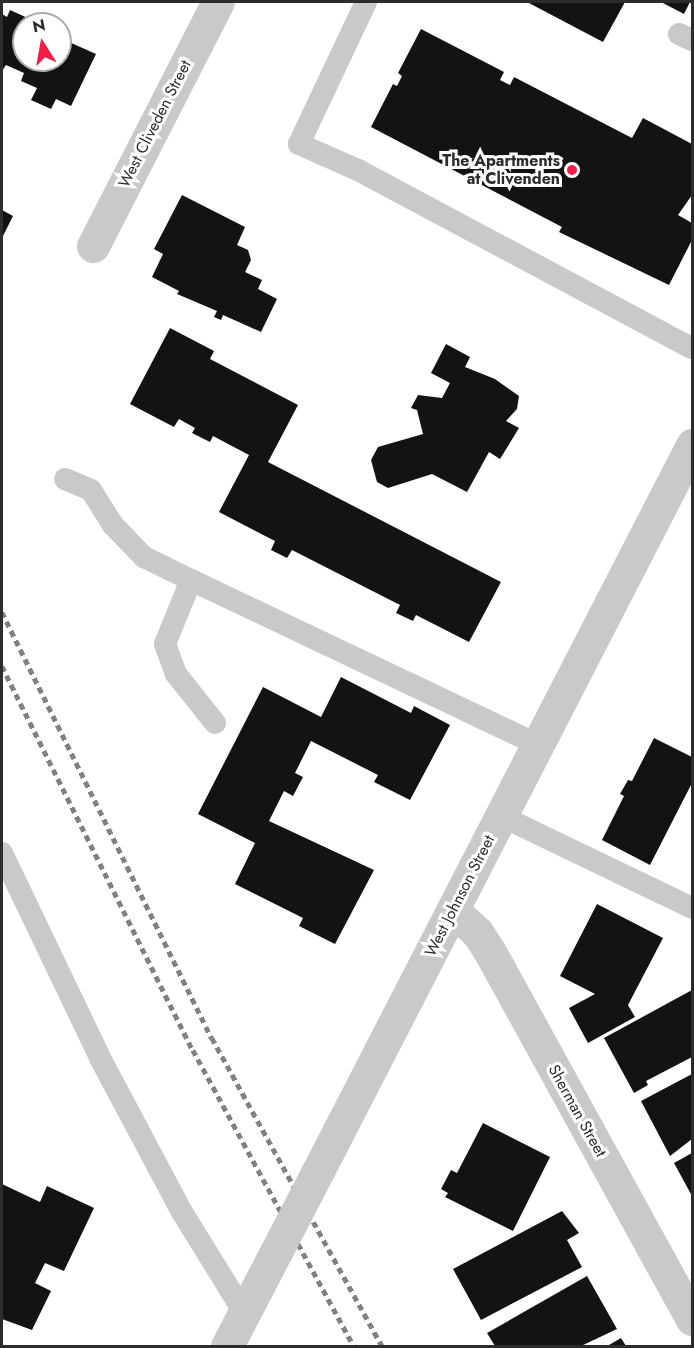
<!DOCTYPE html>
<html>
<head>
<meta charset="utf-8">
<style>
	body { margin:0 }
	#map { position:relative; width:694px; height:1348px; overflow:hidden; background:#fff; font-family:Jost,sans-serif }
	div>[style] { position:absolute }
	.building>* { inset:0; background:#131313 }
	.service>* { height:22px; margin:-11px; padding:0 11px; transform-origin:11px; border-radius:11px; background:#c9c9c9 }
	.minor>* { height:33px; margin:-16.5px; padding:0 16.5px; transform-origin:16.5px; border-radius:16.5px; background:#c9c9c9 }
	.tertiary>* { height:33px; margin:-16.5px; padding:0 16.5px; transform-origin:16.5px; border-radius:16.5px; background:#c9c9c9 }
	.rail>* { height:4.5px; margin-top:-2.25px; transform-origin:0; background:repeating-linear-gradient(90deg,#818181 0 6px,transparent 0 10.5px) }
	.tertiary-bridge>* { height:33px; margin:-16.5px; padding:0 16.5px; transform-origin:16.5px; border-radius:16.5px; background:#c9c9c9 }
	.dots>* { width:16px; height:16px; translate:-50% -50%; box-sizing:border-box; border:3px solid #fff; border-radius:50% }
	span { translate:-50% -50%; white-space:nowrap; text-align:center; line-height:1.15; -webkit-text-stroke:6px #fff; paint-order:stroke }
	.street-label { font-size:16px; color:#2c2c2c }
	.poi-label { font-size:16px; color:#2c2c2c; font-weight:700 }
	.right { translate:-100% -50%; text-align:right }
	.frame { position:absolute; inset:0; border:3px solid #2c2c2c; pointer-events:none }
	.north { position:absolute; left:12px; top:12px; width:60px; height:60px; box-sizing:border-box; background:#fff; border:2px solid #ababab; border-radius:50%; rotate:349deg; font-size:16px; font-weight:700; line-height:24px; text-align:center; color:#2c2c2c }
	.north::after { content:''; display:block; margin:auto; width:21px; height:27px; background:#f31d45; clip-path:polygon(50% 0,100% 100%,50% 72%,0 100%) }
</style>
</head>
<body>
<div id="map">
	<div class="building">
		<div style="clip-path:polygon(527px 2px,625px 2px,603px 42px)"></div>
		<div style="clip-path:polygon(661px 2px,690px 2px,684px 14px)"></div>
		<div style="clip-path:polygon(10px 10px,30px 19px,24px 24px,24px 60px,60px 60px,60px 38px,96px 54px,71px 106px,56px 99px,51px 109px,31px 100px,37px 88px,21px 81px,24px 73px,6px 65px,2px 71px,2px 14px,7px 17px)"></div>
		<div style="clip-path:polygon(421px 29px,504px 72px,500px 80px,510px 85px,514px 77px,632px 138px,643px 118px,692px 144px,692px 195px,678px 215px,692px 223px,692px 240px,669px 285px,559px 232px,562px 227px,371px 127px,393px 84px,397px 86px,402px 76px,398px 73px)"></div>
		<div style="clip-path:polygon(182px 195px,245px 227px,237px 245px,248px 250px,251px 260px,245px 272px,262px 280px,258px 289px,277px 299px,261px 332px,223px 315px,221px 320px,214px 317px,217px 311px,177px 294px,179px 291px,152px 277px,163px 254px,154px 249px)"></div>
		<div style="clip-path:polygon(2px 210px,13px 216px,2px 238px)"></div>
		<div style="clip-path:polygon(170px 328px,214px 351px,210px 359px,298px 405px,268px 462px,501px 582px,469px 642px,416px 615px,413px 621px,396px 613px,400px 605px,292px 550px,287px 558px,271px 550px,275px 541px,219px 512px,249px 455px,213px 436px,210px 442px,192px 433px,195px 428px,179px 419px,174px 427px,130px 404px)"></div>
		<div style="clip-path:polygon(446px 344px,470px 357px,465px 367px,495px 379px,519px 396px,517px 409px,506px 421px,519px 428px,500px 459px,489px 452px,467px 492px,432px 474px,388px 488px,377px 482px,371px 460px,378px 447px,423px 434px,417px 410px,411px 408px,418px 395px,442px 398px,450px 383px,431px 373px)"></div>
		<div style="clip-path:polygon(341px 677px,411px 713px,414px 706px,450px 725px,410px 800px,374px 782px,378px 775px,311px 741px,295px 773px,303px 777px,293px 796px,284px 791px,269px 821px,374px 870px,335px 944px,299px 926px,303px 918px,235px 884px,255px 843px,198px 814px,263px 687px,321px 717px)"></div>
		<div style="clip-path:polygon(654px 738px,692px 757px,692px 783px,650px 865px,602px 840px,624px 796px,620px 794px,628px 780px,632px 781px)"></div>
		<div style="clip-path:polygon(597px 904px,663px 938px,628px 1005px,635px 1017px,588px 1043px,569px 1008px,595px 994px,560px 976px)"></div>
		<div style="clip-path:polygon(692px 990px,692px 1057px,646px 1081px,648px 1085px,634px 1093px,604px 1038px)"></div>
		<div style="clip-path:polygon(692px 1074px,692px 1139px,670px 1156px,641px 1101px)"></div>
		<div style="clip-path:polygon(483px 1123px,550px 1157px,513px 1231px,445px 1197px,448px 1193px,441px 1189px,451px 1170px,457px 1173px)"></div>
		<div style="clip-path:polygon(692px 1153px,692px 1196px,674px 1163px)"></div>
		<div style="clip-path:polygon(2px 1184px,40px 1202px,47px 1186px,94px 1208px,64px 1271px,45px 1263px,35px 1283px,51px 1291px,32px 1330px,2px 1319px)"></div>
		<div style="clip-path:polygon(562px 1211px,579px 1233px,567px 1240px,582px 1267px,481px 1320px,453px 1269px)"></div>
		<div style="clip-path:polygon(587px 1276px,617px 1329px,581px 1346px,495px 1346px,487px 1333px)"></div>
		<div style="clip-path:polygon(621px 1338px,626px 1346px,600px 1346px,609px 1345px)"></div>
	</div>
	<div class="service">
		<div style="left:366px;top:2px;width:157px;rotate:115.3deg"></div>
		<div style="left:299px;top:144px;width:64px;rotate:23.8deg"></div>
		<div style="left:358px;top:170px;width:378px;rotate:28.1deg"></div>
		<div style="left:679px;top:34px;width:14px;rotate:25deg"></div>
		<div style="left:65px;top:479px;width:28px;rotate:23deg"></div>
		<div style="left:91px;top:490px;width:40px;rotate:58deg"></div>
		<div style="left:112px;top:524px;width:46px;rotate:45.9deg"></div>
		<div style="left:144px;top:557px;width:52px;rotate:26.1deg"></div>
		<div style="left:215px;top:723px;width:63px;rotate:-128.5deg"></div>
		<div style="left:176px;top:674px;width:32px;rotate:-110deg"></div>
		<div style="left:165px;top:644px;width:69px;rotate:-67.9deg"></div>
		<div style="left:191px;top:580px;width:384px;rotate:25.4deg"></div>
		<div style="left:501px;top:816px;width:212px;rotate:25.7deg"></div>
		<div style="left:2px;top:853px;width:227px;rotate:64.4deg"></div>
		<div style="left:100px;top:1058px;width:174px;rotate:62deg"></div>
		<div style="left:182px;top:1212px;width:120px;rotate:58.3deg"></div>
	</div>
	<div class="minor">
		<div style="left:93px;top:246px;width:274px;rotate:-62.9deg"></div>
		<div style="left:453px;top:910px;width:33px;rotate:43deg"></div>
		<div style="left:477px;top:932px;width:24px;rotate:57deg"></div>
		<div style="left:490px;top:952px;width:419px;rotate:61.2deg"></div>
	</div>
	<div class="tertiary">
		<div style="left:318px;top:1171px;width:817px;rotate:-62.74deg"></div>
		<div style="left:227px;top:1346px;width:106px;rotate:-62.5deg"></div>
	</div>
	<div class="rail">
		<div style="left:2px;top:612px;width:475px;rotate:63.8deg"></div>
		<div style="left:212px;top:1038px;width:352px;rotate:61.1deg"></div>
		<div style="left:2px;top:666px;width:429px;rotate:63.6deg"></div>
		<div style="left:193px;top:1050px;width:337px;rotate:61.5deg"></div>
	</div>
	<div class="tertiary-bridge">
		<div style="left:276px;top:1252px;width:91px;rotate:-62.6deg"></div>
	</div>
	<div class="dots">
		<div style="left:572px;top:170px;background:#f31d45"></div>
	</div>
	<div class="street-label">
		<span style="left:155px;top:124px;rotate:-63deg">West Cliveden Street</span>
		<span style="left:460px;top:896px;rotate:-63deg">West Johnson Street</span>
		<span style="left:577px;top:1111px;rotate:61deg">Sherman Street</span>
	</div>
	<div class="poi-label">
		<span class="right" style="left:560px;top:170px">The Apartments<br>at Clivenden</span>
	</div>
	<div class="frame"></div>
	<div class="north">N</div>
</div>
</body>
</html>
